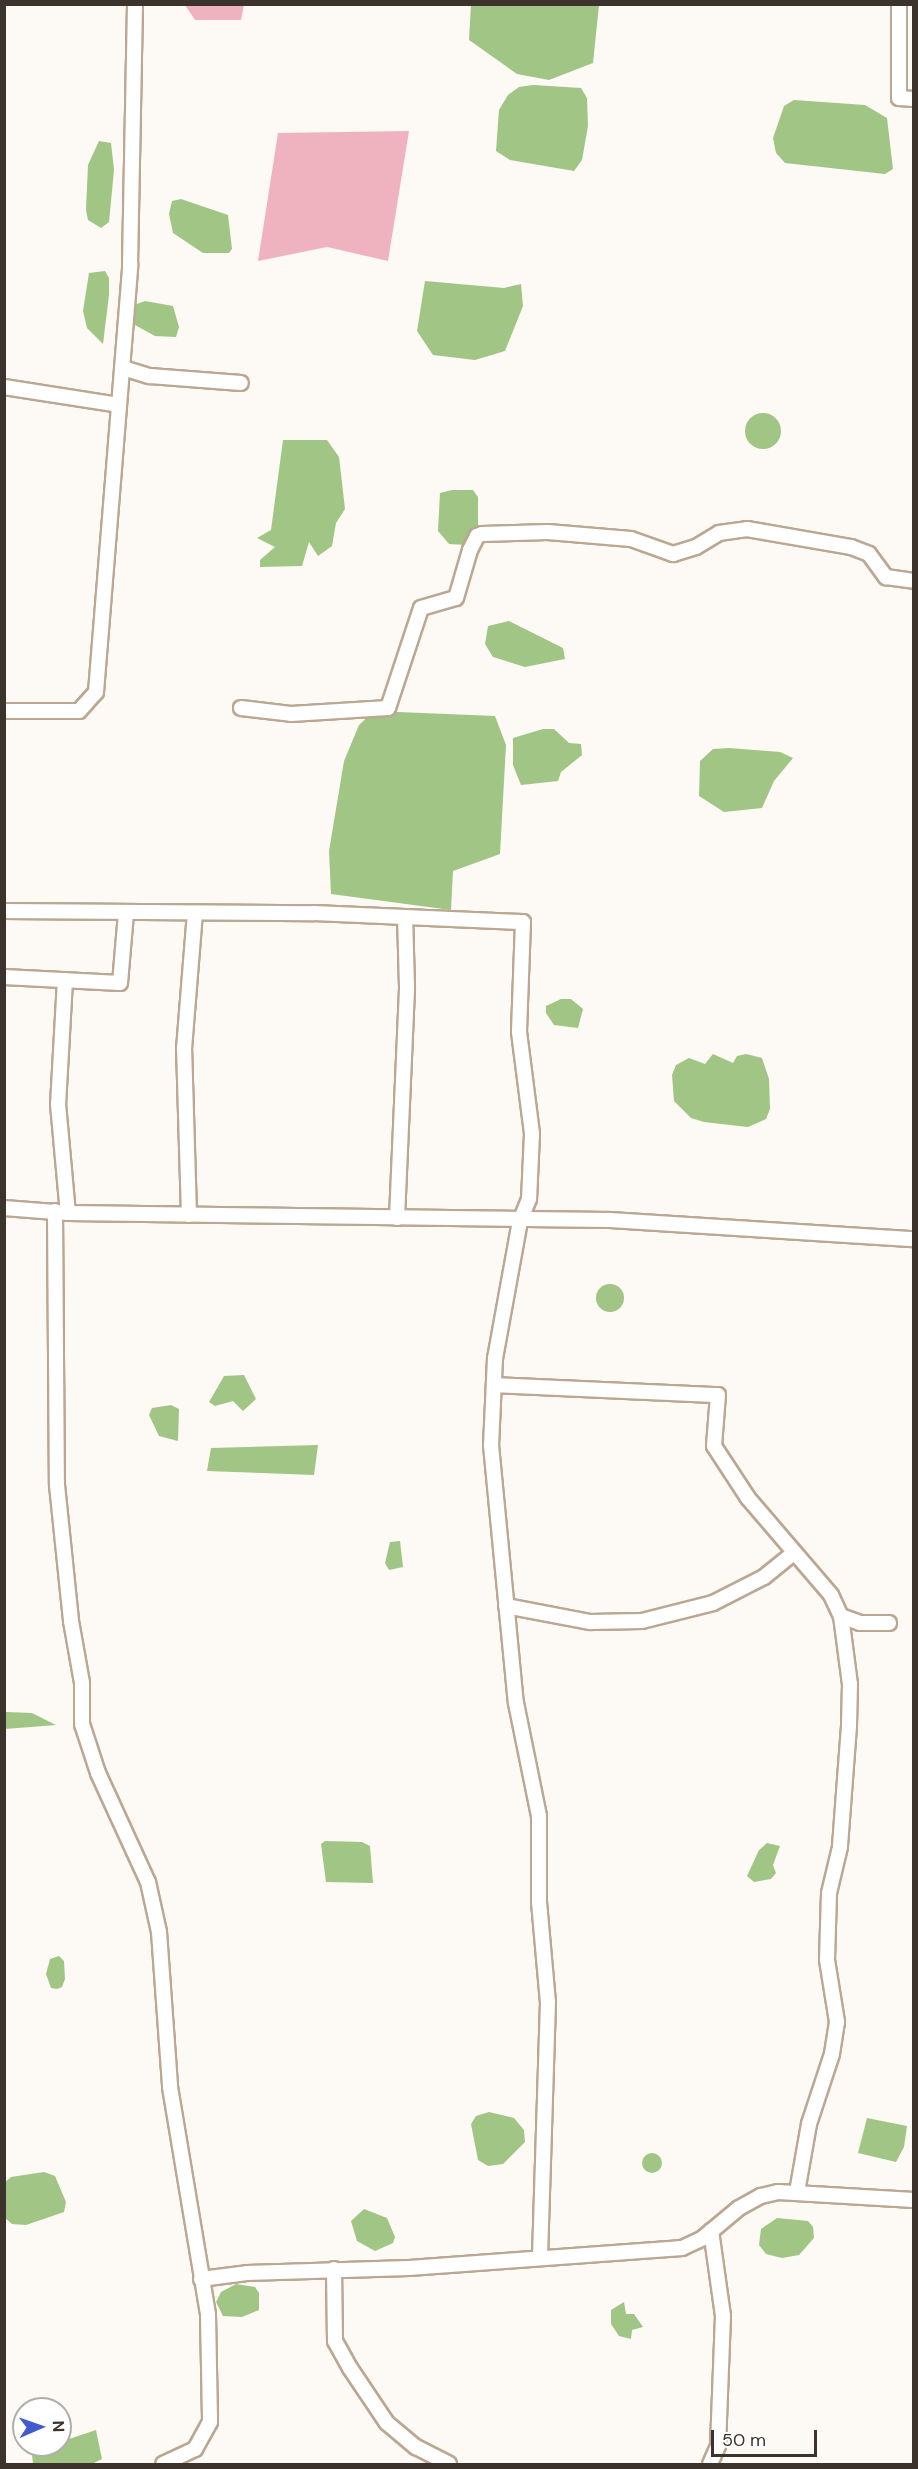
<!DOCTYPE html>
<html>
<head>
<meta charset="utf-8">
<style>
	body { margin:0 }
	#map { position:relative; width:918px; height:2469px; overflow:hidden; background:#fdf9f4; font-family:"DM Sans",sans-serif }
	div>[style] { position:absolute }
	.green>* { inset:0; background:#efb3bf }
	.water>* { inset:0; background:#a1c584 }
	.round { border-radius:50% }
	.roads { filter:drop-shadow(2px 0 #bba792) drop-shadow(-2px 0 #bba792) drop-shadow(0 2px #bba792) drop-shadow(0 -2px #bba792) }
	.minor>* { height:14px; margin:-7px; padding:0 7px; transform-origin:7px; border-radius:7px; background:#fff }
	span { translate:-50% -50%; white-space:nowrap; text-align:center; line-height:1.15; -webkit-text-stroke:4.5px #fff; paint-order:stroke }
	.frame { position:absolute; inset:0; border:6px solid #3c342c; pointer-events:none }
	.north { position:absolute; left:12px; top:2397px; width:60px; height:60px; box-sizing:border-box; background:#fff; border:2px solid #b1aeab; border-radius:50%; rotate:88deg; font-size:16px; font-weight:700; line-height:24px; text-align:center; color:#3c342c }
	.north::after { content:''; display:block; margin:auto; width:21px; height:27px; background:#415acd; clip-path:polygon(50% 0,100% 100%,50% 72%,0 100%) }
	.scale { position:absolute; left:711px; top:2430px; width:106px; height:27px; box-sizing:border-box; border:3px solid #3c342c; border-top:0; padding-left:8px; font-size:18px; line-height:21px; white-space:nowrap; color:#3c342c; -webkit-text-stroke:4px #fff; paint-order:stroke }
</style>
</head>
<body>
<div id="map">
	<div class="green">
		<div style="clip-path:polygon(185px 5px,244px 5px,241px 20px,195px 20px)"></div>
		<div style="clip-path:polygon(409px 131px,388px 261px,327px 247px,258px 261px,278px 133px)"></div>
	</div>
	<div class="water">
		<div style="clip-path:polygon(471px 5px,599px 5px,593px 63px,549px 80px,517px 74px,469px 40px)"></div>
		<div style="clip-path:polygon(533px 85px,581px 88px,587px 98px,588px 126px,582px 160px,574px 171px,510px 160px,496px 151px,499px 110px,508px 95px,519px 87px)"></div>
		<div style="clip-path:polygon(794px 100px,865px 105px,887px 118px,893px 169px,885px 174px,785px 163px,776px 153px,773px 138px,784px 106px)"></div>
		<div style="clip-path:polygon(99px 141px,111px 143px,114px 170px,109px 222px,101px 228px,88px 220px,86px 210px,88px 165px)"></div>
		<div style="clip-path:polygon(181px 199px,228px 215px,232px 249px,229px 253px,203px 253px,173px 233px,169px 214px,172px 201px)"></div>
		<div style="clip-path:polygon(105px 271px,109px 278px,109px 295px,103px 344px,87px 328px,83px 311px,89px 273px)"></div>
		<div style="clip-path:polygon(425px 281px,504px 288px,521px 284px,523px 306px,505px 351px,475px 360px,433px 355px,417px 331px)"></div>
		<div style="clip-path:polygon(145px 301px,173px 306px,179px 327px,176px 337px,155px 336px,133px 324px,134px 305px)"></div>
		<div class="round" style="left:745px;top:413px;width:36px;height:36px"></div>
		<div style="clip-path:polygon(283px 440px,327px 440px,339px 457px,345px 509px,336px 523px,332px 546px,318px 556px,309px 542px,302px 566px,260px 567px,260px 560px,275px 547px,257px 538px,271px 530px)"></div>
		<div style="clip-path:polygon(452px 490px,473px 490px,478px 497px,478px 526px,466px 545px,449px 544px,438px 531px,440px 493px)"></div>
		<div style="clip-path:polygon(509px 621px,563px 648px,565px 659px,525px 667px,493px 657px,485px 644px,488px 626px)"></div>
		<div style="clip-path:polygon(374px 711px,495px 716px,506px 745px,500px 854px,453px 871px,451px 910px,331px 894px,329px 851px,344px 761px,359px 725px)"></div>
		<div style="clip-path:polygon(543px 729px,554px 729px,569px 743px,581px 744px,582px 755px,561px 772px,558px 781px,521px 785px,513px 765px,513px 738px)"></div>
		<div style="clip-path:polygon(729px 748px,780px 752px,793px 758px,774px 781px,762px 808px,724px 812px,699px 796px,700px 761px,713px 749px)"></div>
		<div style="clip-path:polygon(561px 999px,571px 999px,583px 1009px,578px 1028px,554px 1025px,546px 1013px,546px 1006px)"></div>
		<div style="clip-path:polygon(713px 1054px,733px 1063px,737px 1056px,746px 1054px,762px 1058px,769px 1079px,770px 1109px,766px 1119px,748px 1127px,704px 1122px,691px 1118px,674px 1101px,672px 1075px,676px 1065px,689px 1058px,705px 1064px)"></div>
		<div class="round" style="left:596px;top:1284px;width:28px;height:28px"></div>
		<div style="clip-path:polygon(244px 1375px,256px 1399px,243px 1411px,233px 1401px,215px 1406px,209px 1402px,224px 1376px)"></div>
		<div style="clip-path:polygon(171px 1405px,179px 1409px,178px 1441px,159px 1436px,149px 1415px,152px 1408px)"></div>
		<div style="clip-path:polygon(318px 1445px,314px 1475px,207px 1471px,211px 1448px)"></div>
		<div style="clip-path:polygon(400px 1541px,403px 1567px,389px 1570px,385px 1563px,390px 1542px)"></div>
		<div style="clip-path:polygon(6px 1712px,32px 1713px,56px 1725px,5px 1729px)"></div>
		<div style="clip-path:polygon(325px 1841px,362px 1842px,370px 1846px,373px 1883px,326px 1882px,321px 1844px)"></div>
		<div style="clip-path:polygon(767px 1843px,780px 1846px,773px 1865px,776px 1873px,771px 1879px,754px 1882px,747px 1876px,759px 1850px)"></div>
		<div style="clip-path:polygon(59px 1956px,64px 1961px,65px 1979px,62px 1987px,57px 1989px,51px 1988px,46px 1974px,50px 1959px)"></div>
		<div style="clip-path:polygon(489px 2112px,514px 2118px,524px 2130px,525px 2142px,503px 2164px,488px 2166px,478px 2160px,471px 2124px,476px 2116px)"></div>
		<div style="clip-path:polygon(867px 2118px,907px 2126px,904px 2147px,896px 2162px,858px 2153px)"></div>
		<div class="round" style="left:642px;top:2153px;width:20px;height:20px"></div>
		<div style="clip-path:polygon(44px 2172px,55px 2176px,66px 2202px,64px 2212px,26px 2225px,12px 2224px,5px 2218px,5px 2182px,11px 2177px)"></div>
		<div style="clip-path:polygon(364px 2209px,387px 2218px,395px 2237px,393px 2243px,375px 2251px,357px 2241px,351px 2221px)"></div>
		<div style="clip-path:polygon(777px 2218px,808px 2221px,813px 2227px,814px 2238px,799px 2255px,782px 2258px,766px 2254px,759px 2245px,761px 2229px)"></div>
		<div style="clip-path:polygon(236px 2284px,255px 2287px,259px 2293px,259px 2310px,242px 2317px,223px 2316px,216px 2302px,221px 2292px)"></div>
		<div style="clip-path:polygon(624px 2302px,626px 2314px,634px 2314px,643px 2327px,632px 2330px,631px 2339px,619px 2336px,611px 2324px,611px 2310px)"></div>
		<div style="clip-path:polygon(96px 2430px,102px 2459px,92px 2464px,33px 2464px,31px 2445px,60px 2445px,60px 2442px)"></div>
	</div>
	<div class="roads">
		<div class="minor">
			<div style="left:899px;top:4px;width:94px;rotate:90deg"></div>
			<div style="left:899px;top:98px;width:15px;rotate:4deg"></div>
			<div style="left:123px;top:368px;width:28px;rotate:17deg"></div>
			<div style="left:150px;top:376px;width:91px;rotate:4.4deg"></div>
			<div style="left:4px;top:387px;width:116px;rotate:8.9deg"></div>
			<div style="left:241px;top:708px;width:50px;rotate:6.8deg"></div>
			<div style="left:291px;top:714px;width:97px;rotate:-3.5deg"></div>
			<div style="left:388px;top:708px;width:105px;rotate:-71.7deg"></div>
			<div style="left:421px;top:608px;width:36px;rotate:-16deg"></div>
			<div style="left:456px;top:598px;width:50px;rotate:-73.7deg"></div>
			<div style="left:470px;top:550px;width:16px;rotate:-63deg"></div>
			<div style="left:477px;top:536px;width:5px;rotate:-22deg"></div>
			<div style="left:482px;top:534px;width:66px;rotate:-1.7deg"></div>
			<div style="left:548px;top:532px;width:83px;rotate:4.8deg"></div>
			<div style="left:631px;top:539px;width:45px;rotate:19.7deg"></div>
			<div style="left:673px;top:554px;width:24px;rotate:-17deg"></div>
			<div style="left:696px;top:547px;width:27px;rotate:-31deg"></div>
			<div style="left:719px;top:533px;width:28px;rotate:-8deg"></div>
			<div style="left:747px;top:529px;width:106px;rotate:9.8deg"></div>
			<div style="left:851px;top:547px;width:19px;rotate:21deg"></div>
			<div style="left:869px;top:554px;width:29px;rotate:54deg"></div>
			<div style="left:886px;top:577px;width:28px;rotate:8deg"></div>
			<div style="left:4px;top:711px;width:75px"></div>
			<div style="left:79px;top:711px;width:25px;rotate:-48deg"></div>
			<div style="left:96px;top:692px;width:428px;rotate:-85.4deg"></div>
			<div style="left:130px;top:265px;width:261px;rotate:-88.9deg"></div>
			<div style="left:4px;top:911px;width:310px;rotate:0.4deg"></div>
			<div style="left:314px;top:913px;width:209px;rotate:2.5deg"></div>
			<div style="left:523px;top:922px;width:110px;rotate:92.1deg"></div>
			<div style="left:519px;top:1032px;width:103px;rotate:82.7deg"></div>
			<div style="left:532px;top:1134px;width:65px;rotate:92.6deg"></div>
			<div style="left:529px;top:1199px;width:24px;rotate:112deg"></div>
			<div style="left:520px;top:1221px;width:139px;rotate:100.3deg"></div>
			<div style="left:495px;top:1358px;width:87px;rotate:92.6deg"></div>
			<div style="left:491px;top:1445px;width:259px;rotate:84.5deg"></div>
			<div style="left:516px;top:1703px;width:115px;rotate:78.5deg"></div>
			<div style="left:539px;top:1816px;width:86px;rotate:90deg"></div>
			<div style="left:539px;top:1902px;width:100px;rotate:84.9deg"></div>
			<div style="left:548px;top:2002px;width:255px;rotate:91.8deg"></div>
			<div style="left:4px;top:977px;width:116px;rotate:3deg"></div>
			<div style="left:120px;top:983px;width:70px;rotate:-85.1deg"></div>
			<div style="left:65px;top:980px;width:124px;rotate:93.2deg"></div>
			<div style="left:58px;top:1104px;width:109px;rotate:84.8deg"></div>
			<div style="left:4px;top:1208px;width:64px;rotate:4.5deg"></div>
			<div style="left:68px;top:1213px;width:541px;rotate:0.74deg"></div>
			<div style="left:609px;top:1220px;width:306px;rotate:3.6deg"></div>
			<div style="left:55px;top:1211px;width:274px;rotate:89.6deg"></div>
			<div style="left:57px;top:1485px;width:137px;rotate:84.1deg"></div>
			<div style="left:71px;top:1621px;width:63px;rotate:79.9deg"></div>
			<div style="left:82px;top:1683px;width:41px;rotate:90deg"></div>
			<div style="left:82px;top:1724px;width:52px;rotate:71.9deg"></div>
			<div style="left:98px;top:1773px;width:120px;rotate:65.4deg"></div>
			<div style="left:148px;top:1882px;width:51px;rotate:77.6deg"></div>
			<div style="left:159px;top:1932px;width:155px;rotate:85.9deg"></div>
			<div style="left:170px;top:2087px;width:231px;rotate:80.5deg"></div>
			<div style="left:208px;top:2315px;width:107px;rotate:88.9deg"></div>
			<div style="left:210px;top:2422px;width:31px;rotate:119deg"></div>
			<div style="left:195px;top:2449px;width:35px;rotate:155deg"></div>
			<div style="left:189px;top:1215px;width:166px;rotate:-91.7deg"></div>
			<div style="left:184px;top:1049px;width:136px;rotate:-85.4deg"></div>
			<div style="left:397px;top:1218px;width:231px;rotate:-87.5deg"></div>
			<div style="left:407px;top:987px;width:70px;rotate:-91.6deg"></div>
			<div style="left:494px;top:1385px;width:224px;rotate:2.6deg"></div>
			<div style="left:718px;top:1395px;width:51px;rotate:94.5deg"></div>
			<div style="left:714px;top:1446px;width:62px;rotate:56.8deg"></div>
			<div style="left:748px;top:1498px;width:128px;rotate:49.4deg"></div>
			<div style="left:831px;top:1595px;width:23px;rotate:65deg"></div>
			<div style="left:841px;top:1616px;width:69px;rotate:82.5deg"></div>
			<div style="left:850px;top:1684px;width:42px;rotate:91.4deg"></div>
			<div style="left:849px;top:1726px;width:121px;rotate:94.3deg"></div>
			<div style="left:840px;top:1847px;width:47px;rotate:103.4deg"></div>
			<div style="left:829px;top:1893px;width:67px;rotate:91.7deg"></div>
			<div style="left:827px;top:1960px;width:63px;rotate:80.8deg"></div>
			<div style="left:837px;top:2022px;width:32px;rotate:99deg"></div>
			<div style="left:832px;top:2054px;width:74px;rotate:108.2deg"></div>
			<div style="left:809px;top:2124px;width:69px;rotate:100deg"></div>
			<div style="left:506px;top:1606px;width:86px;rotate:10.8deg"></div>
			<div style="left:590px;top:1622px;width:52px;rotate:-1.1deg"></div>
			<div style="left:642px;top:1621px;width:73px;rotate:-14.2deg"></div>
			<div style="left:713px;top:1603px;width:57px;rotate:-27deg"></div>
			<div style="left:764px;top:1577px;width:38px;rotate:-39deg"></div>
			<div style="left:841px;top:1616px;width:20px;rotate:20deg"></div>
			<div style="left:860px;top:1623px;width:29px"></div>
			<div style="left:334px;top:2269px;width:72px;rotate:89.2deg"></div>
			<div style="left:335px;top:2341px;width:31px;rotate:61deg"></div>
			<div style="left:350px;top:2368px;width:66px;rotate:56.1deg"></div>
			<div style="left:387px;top:2423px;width:38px;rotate:40deg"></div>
			<div style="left:416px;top:2447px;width:37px;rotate:27deg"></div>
			<div style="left:201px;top:2279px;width:46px;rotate:-7.4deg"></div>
			<div style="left:247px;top:2273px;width:162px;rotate:-1.8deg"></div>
			<div style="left:409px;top:2268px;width:274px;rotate:-4.2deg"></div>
			<div style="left:682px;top:2248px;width:23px;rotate:-25deg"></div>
			<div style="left:703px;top:2238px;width:47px;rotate:-39.8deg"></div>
			<div style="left:739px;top:2208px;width:25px;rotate:-29deg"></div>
			<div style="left:761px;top:2196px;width:17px;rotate:-13deg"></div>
			<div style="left:778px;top:2192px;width:136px;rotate:3.4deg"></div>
			<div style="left:710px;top:2464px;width:20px;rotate:-66deg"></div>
			<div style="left:718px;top:2446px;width:130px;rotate:-87.8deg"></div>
			<div style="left:723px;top:2316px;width:86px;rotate:-98deg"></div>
		</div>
	</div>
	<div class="frame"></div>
	<div class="north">N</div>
	<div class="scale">50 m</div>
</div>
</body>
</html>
